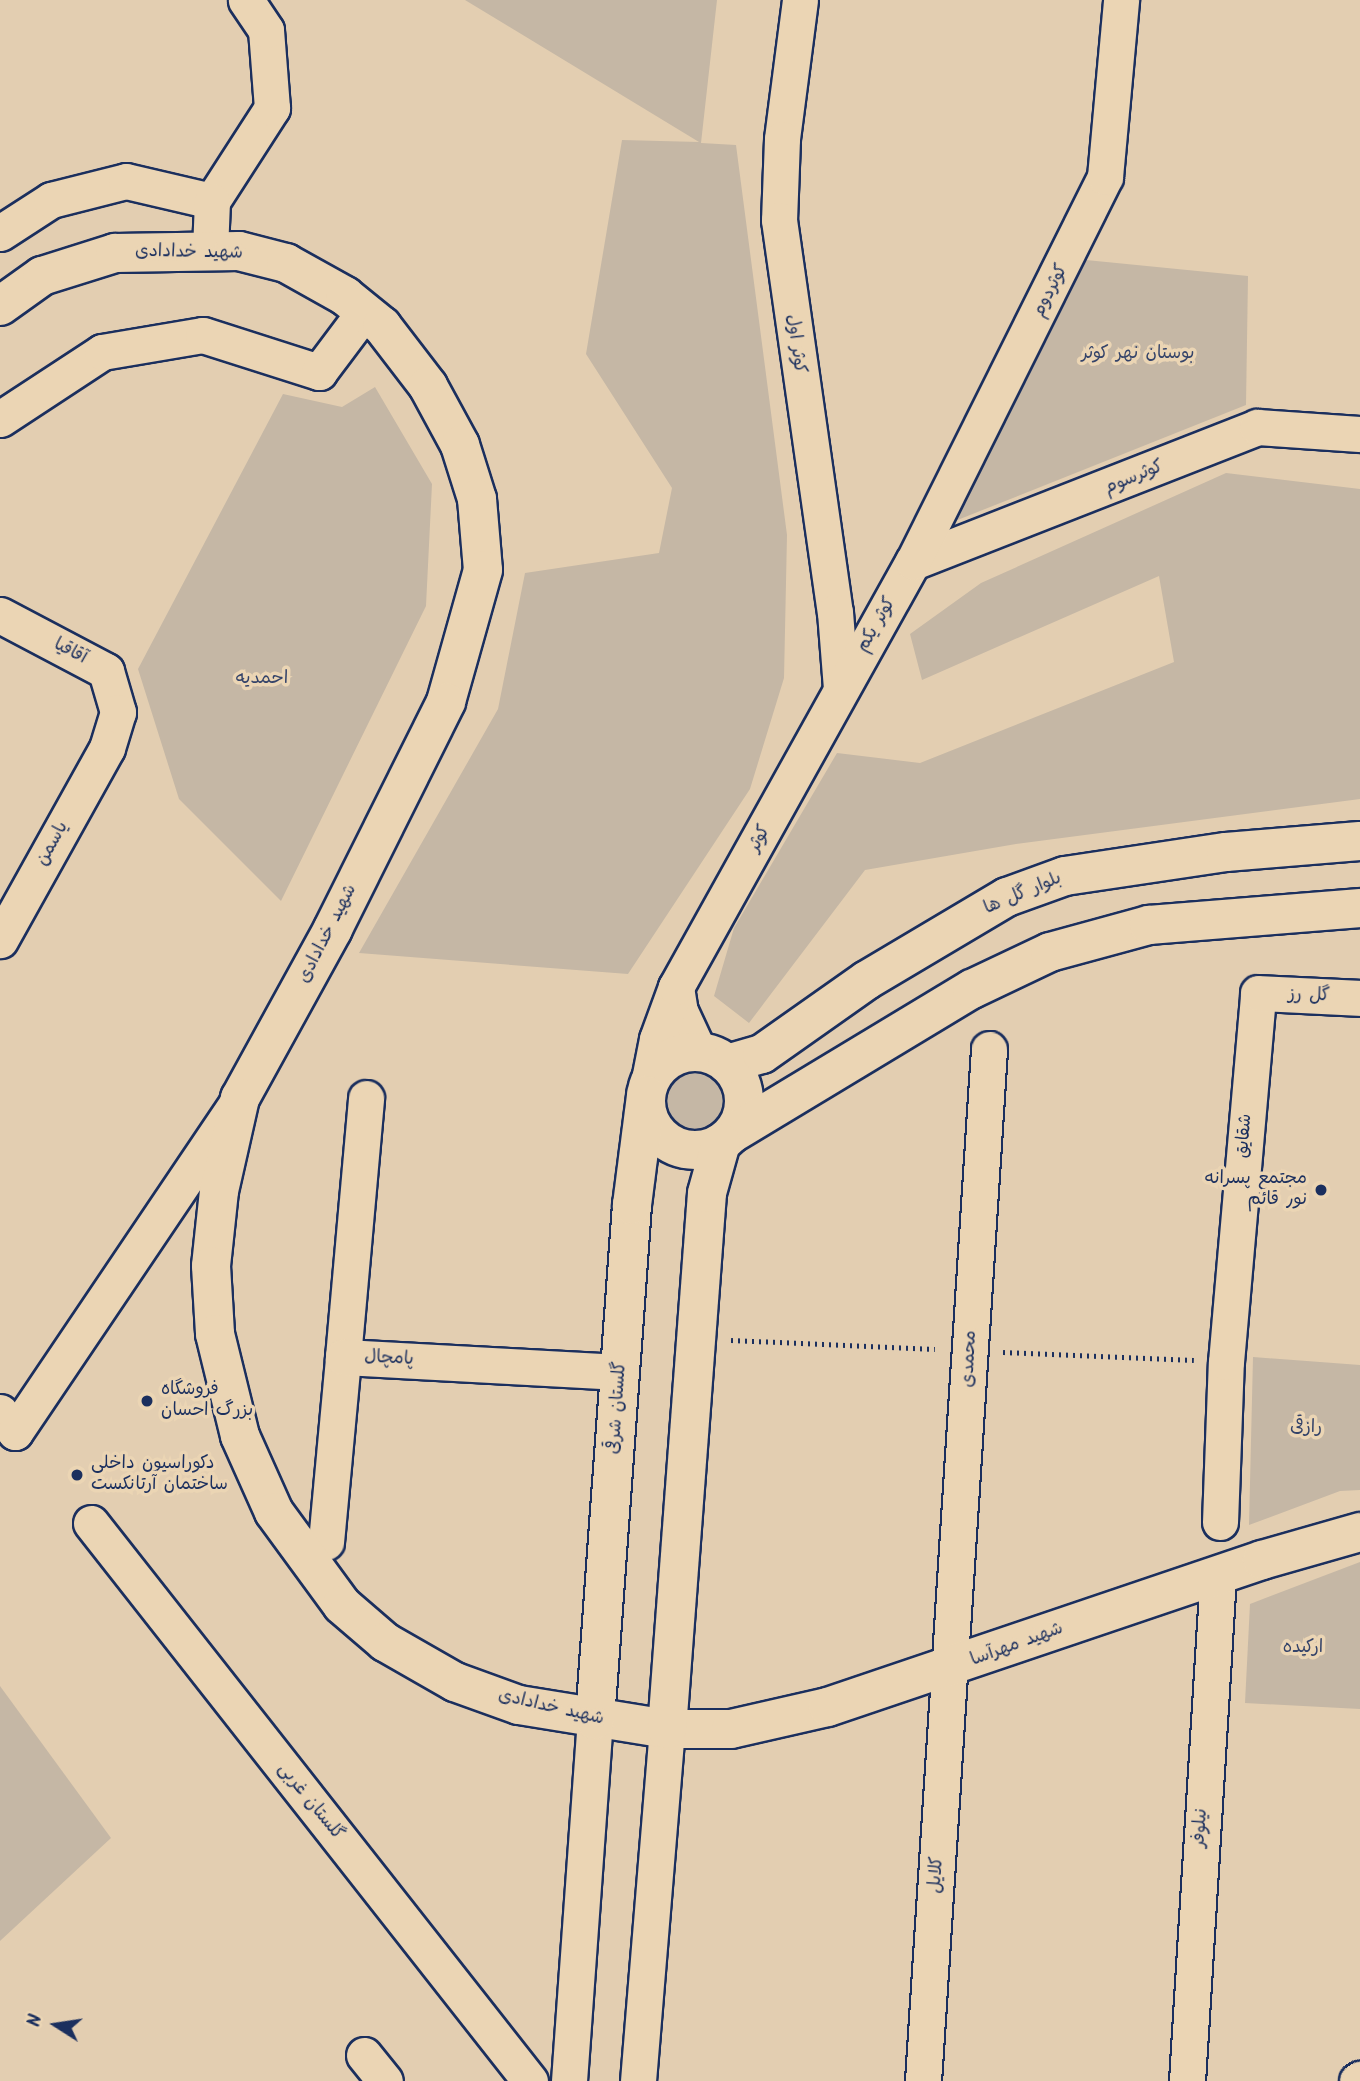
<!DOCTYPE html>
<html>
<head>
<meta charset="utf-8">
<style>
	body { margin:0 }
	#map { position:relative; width:1360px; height:2081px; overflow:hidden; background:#e3ceb1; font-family:Kalam,"Playpen Sans Arabic",sans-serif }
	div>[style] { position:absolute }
	.green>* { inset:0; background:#c5b7a5 }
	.round { border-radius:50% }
	.path>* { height:4.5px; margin-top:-2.25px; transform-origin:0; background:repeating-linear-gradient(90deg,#1b2f5e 0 2px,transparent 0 7px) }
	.roads { filter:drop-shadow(2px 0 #1b2f5e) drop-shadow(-2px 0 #1b2f5e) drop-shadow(0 2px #1b2f5e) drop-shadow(0 -2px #1b2f5e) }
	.street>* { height:35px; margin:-17.5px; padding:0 17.5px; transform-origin:17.5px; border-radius:17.5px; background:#ebd5b4 }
	.secondary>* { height:38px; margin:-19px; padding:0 19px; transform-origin:19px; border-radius:19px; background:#ebd5b4 }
	.secondary>.ring { margin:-19px; padding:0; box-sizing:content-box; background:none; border:38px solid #ebd5b4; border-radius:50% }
	.dots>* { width:19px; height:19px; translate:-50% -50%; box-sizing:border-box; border:4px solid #ebd5b4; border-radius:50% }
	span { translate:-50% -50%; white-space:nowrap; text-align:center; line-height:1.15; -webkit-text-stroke:7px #ebd5b4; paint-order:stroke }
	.street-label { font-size:18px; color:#1b2f5e }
	.park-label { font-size:18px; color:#344369 }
	.poi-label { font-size:18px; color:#1b2f5e }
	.right { translate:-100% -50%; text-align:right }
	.left { translate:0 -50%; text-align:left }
	.north { position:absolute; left:21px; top:1990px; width:70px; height:70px; -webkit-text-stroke:5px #ebd5b4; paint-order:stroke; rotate:282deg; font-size:19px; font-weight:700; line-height:28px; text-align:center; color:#1b2f5e }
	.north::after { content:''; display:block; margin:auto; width:24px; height:32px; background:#1b2f5e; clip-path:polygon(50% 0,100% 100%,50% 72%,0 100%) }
</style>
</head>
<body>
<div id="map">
	<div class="green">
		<div style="clip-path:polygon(465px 0,717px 0,701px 143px,736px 145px,787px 535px,784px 678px,750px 789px,628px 974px,359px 953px,498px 709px,525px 573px,659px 553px,672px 488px,586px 354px,622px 140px,699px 142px)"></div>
		<div style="clip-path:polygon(1086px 260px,1248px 276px,1246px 405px,955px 521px)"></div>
		<div style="clip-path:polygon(375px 387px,432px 484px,426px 606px,281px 901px,179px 799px,138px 669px,283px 394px,342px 407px)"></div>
		<div style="clip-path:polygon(1226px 473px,1360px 489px,1360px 799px,1016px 844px,865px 870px,749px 1023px,714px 996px,734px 928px,837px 753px,920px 763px,1174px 662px,1159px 576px,922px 680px,910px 634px,981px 583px)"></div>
		<div class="round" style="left:657px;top:1062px;width:78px;height:78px"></div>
		<div style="clip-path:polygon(1253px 1357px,1360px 1365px,1360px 1490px,1340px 1491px,1249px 1525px)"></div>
		<div style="clip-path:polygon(1360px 1562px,1360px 1709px,1245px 1703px,1250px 1604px)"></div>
		<div style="clip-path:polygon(0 1686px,111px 1838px,0 1941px)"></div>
	</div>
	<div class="path">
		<div style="left:731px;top:1340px;width:204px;rotate:2.5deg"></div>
		<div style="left:1003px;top:1352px;width:191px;rotate:2.4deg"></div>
	</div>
	<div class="roads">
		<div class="street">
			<div style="left:800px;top:0;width:140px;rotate:97.4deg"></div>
			<div style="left:782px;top:139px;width:81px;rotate:92.1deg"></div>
			<div style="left:779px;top:220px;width:396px;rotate:81.9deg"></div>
			<div style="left:835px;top:612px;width:76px;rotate:85.5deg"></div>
			<div style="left:212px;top:201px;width:111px;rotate:-57.2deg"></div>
			<div style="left:272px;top:108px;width:78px;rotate:-94.4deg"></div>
			<div style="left:266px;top:30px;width:36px;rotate:-124deg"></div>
			<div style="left:0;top:233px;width:61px;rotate:-32.9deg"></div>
			<div style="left:51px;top:200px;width:77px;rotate:-14.2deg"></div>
			<div style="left:126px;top:181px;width:88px;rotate:13.1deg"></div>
			<div style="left:212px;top:201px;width:50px;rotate:92.3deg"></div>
			<div style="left:0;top:419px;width:122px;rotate:-33.3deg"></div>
			<div style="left:102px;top:352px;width:102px;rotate:-9.6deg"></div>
			<div style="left:203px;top:335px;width:122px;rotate:17.7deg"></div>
			<div style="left:319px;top:372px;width:75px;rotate:-53.1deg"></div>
			<div style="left:913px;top:562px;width:370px;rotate:-21.4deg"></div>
			<div style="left:1257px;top:427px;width:103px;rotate:3.9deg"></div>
			<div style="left:0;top:615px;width:120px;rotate:27.8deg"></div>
			<div style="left:106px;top:671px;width:43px;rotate:73.7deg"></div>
			<div style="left:118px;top:712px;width:38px;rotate:107deg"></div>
			<div style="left:107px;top:748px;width:220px;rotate:119.1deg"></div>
			<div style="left:676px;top:987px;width:24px;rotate:81deg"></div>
			<div style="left:680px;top:1011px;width:45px;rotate:65.1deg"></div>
			<div style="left:646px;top:1095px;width:57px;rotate:-78.9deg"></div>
			<div style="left:657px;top:1039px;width:55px;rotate:-69.9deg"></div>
			<div style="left:676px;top:987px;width:487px;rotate:-60.9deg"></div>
			<div style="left:913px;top:562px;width:430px;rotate:-63.5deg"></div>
			<div style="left:1105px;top:177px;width:178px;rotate:-84.8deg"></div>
			<div style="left:343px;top:1357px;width:260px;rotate:-84.9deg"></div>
			<div style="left:0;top:1412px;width:25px;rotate:53deg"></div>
			<div style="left:15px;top:1432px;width:396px;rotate:-56deg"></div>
			<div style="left:1220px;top:1522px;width:160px;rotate:-87.9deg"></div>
			<div style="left:1226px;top:1362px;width:370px;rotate:-85deg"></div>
			<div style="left:1258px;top:993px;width:102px;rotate:2.8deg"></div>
			<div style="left:91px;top:1523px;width:710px;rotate:51.81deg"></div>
			<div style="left:326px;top:1542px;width:186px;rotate:-84.7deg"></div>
			<div style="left:343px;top:1357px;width:278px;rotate:3.1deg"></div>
			<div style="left:364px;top:2055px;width:33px;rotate:51deg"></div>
			<div style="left:569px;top:2081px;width:362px;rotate:-85.9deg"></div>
			<div style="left:638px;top:2081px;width:353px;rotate:-85.3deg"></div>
			<div style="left:923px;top:2081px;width:1034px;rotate:-86.34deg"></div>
			<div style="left:1187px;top:2081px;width:507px;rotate:-86.49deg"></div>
			<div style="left:1357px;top:2081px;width:4px;rotate:-34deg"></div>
		</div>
		<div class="secondary">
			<div style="left:0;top:306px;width:52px;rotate:-35.5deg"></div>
			<div style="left:42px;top:276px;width:77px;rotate:-17.5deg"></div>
			<div style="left:115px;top:253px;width:124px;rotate:-0.9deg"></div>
			<div style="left:239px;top:251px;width:49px;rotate:14.3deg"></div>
			<div style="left:286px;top:263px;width:68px;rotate:29.2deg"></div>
			<div style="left:345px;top:296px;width:48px;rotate:39deg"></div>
			<div style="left:382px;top:326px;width:76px;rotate:52.5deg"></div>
			<div style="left:428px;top:386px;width:67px;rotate:61.5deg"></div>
			<div style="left:460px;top:445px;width:57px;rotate:72.5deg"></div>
			<div style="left:477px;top:499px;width:71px;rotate:85.2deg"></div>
			<div style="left:483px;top:570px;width:137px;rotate:105.7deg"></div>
			<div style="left:446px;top:702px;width:254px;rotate:116.5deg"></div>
			<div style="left:333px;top:929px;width:193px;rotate:118.8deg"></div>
			<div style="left:240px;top:1098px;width:95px;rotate:102.7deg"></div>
			<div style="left:219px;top:1191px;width:75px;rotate:96.1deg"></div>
			<div style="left:211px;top:1266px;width:68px;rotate:86.6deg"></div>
			<div style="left:215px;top:1334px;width:105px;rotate:76.2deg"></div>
			<div style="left:240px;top:1436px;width:83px;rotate:65.9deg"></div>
			<div style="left:274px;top:1512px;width:115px;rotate:53.8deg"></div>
			<div style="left:342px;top:1605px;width:57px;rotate:40.7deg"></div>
			<div style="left:385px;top:1642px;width:81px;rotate:29.7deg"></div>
			<div style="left:455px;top:1682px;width:68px;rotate:19.8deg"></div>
			<div style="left:519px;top:1705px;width:150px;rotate:9.2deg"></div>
			<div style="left:667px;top:1729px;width:64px"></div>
			<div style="left:731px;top:1729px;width:99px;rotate:-12.8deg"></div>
			<div style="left:828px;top:1707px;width:458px;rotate:-18.7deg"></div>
			<div style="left:1262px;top:1560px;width:102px;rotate:-15.9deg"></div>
			<div class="ring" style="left:646px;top:1052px;width:60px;height:60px"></div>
			<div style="left:727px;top:1064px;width:36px;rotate:-16deg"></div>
			<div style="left:762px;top:1054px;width:128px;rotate:-35.2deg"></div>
			<div style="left:867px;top:980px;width:163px;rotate:-30.7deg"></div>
			<div style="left:1007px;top:897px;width:62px;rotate:-19.9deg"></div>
			<div style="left:1065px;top:876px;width:163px;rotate:-8.5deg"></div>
			<div style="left:1226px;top:852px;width:134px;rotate:-4.7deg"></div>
			<div style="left:733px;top:1133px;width:279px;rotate:-31.1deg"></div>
			<div style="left:972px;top:989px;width:86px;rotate:-25.4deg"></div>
			<div style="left:1050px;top:952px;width:103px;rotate:-15.3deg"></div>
			<div style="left:1149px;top:925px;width:212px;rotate:-4.6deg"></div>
			<div style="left:595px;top:1720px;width:516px;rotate:-85.89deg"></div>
			<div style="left:632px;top:1205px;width:111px;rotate:-82.7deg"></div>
			<div style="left:667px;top:1729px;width:537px;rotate:-85.73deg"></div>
			<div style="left:707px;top:1193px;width:52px;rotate:-74.4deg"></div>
		</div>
	</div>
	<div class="dots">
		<div style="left:1321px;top:1190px;background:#1b2f5e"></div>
		<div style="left:147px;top:1401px;background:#1b2f5e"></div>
		<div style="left:77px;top:1475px;background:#1b2f5e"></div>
	</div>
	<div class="street-label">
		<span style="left:189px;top:253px;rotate:1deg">شهید خدادادی</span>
		<span style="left:1051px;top:291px;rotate:-63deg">کوثردوم</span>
		<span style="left:795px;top:344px;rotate:82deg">کوثر اول</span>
		<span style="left:1134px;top:478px;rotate:-22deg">کوثرسوم</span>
		<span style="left:877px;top:625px;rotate:-60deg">کوثر یکم</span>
		<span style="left:70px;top:652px;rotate:28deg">آقاقیا</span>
		<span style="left:760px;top:839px;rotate:-62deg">کوثر</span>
		<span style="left:53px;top:844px;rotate:-61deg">یاسمن</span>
		<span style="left:1023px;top:894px;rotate:-23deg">بلوار گل ها</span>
		<span style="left:328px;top:934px;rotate:-63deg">شهید خدادادی</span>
		<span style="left:1309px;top:996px;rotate:2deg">گل رز</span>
		<span style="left:1245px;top:1136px;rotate:-85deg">شقایق</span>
		<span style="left:389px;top:1359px;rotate:3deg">پامچال</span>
		<span style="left:970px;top:1359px;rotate:-87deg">محمدی</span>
		<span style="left:618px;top:1408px;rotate:-86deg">گلستان شرقی</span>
		<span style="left:1017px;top:1645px;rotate:-20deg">شهید مهرآسا</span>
		<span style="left:551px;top:1708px;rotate:13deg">شهید خدادادی</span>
		<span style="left:310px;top:1802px;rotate:51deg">گلستان غربی</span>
		<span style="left:1201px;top:1828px;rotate:-86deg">نیلوفر</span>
		<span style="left:937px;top:1875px;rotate:-86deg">کلایل</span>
	</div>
	<div class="park-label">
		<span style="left:1138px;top:354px">بوستان نهر کوثر</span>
		<span style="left:262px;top:679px">احمدیه</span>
		<span style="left:1306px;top:1428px">رازقی</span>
		<span style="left:1303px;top:1648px">ارکیده</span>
	</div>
	<div class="poi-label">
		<span class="right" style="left:1307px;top:1190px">مجتمع پسرانه<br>نور قائم</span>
		<span class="left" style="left:161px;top:1401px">فروشگاه<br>بزرگ احسان</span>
		<span class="left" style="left:91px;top:1475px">دکوراسیون داخلی<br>ساختمان آرتانکست</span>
	</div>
	<div class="north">N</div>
</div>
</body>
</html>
